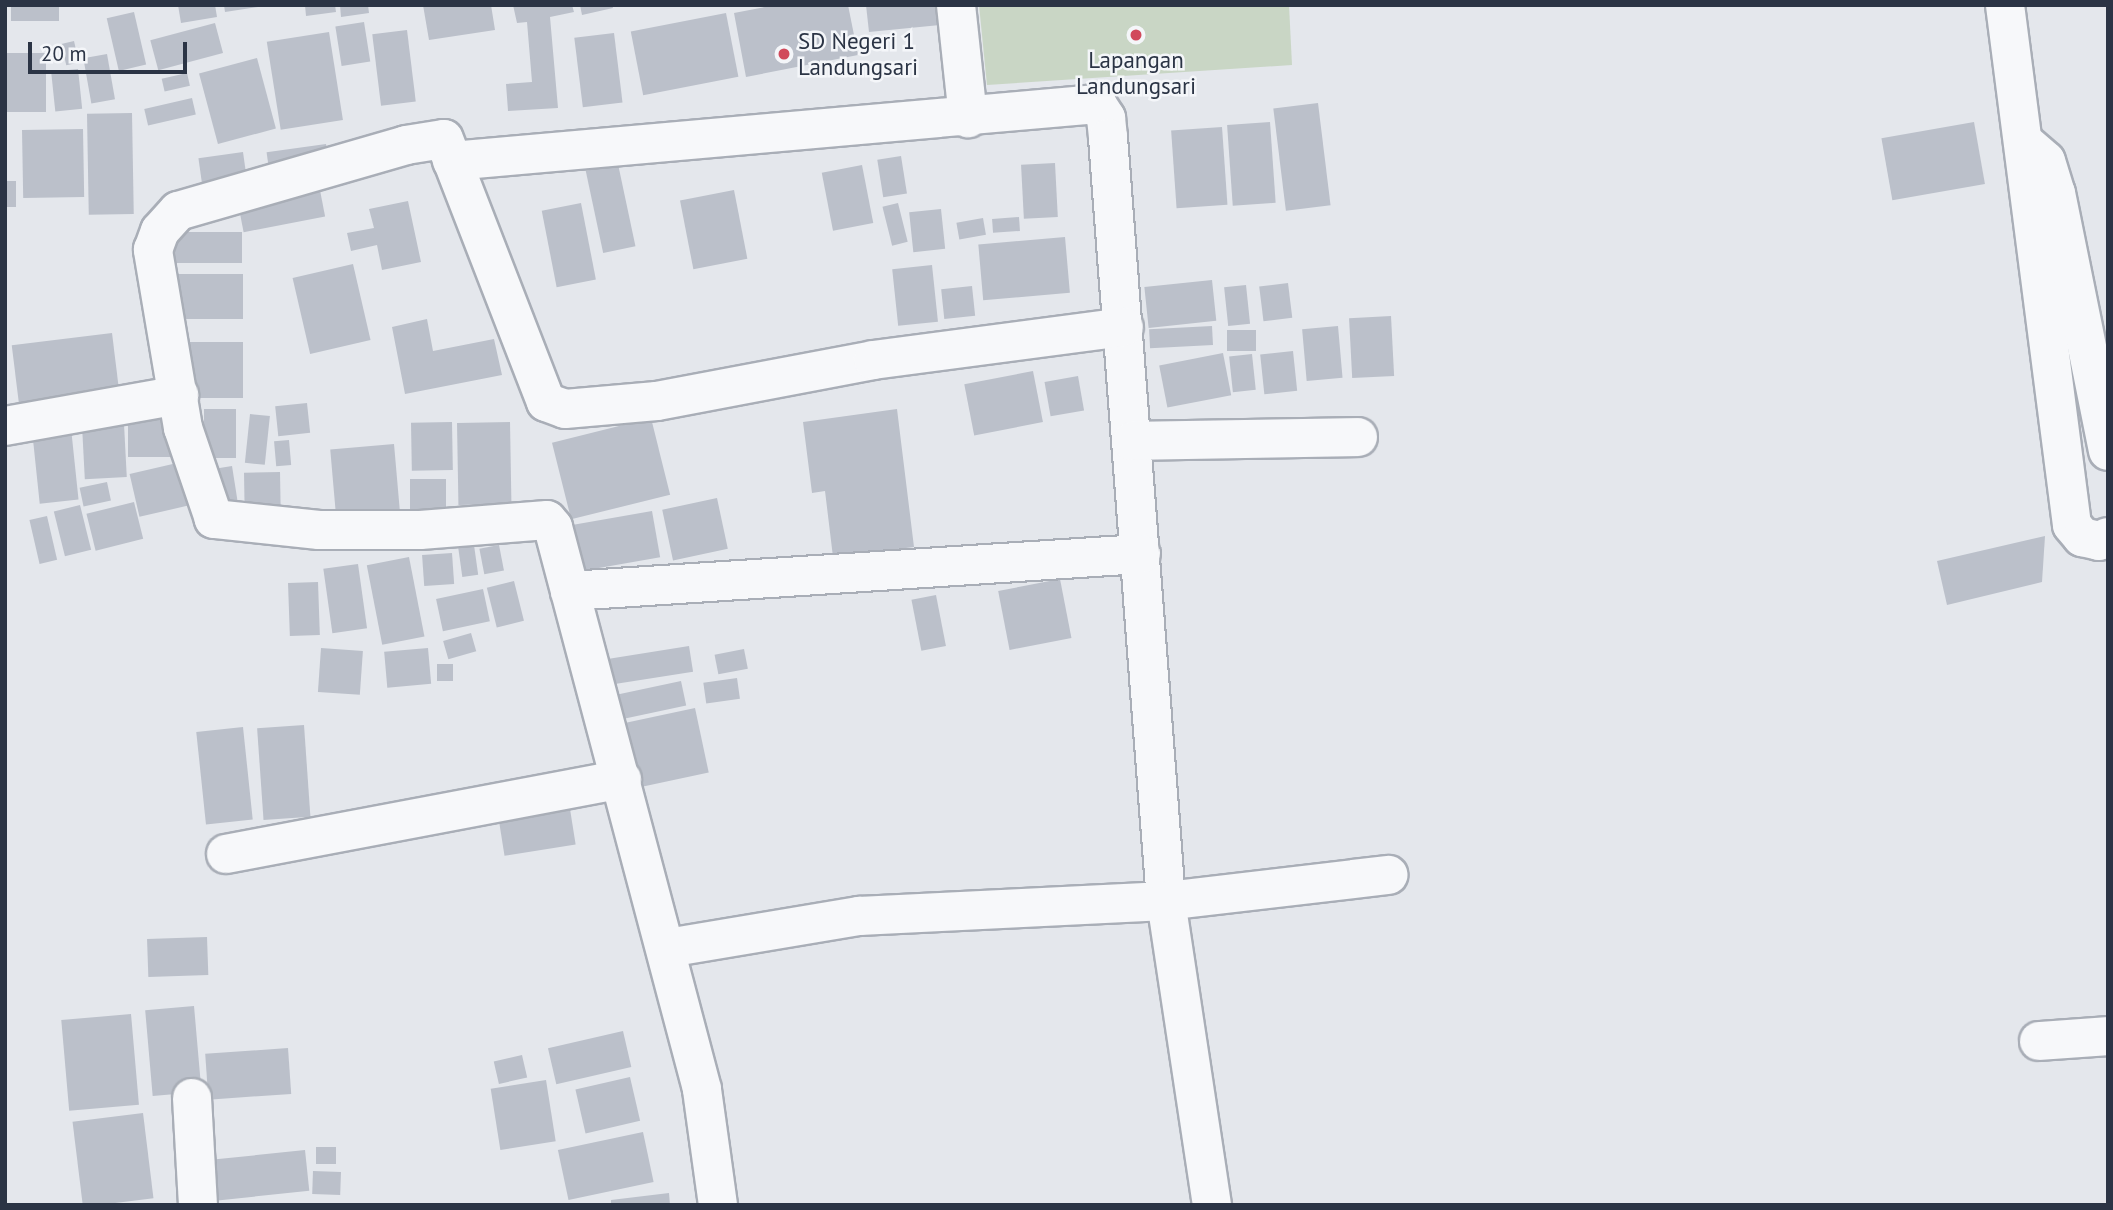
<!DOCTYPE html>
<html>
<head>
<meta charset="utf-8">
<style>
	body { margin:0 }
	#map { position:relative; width:2113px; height:1210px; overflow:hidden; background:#e4e7ec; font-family:"PT Sans",sans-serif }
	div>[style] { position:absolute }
	.green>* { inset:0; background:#c9d6c5 }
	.building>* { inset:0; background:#bbc0ca; transform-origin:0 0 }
	.roads { filter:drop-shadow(2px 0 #a9aeb7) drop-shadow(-2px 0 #a9aeb7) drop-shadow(0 2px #a9aeb7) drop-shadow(0 -2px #a9aeb7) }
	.street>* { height:38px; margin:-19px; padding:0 19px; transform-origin:19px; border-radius:19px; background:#f7f8fa }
	.dots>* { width:19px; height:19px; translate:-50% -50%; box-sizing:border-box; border:4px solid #f4f6f9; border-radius:50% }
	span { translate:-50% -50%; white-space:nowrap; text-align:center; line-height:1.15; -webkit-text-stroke:5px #f4f6f9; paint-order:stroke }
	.poi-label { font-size:23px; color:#2b3445 }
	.left { translate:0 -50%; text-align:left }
	.frame { position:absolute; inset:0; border:7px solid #2b3445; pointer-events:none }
	.scale { position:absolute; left:28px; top:42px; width:159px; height:32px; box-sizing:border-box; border:4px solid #2b3445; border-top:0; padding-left:9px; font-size:21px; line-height:24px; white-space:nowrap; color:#2b3445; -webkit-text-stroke:5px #f4f6f9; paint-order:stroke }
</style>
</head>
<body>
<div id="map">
	<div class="green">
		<div style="clip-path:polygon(979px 5px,1289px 5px,1292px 65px,987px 85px)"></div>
	</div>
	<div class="building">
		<div style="left:11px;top:5px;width:48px;height:16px"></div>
		<div style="clip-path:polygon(178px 5px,215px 5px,217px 17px,181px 23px)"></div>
		<div style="clip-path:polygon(224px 5px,258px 5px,258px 7px,225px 12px)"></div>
		<div style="clip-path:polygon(305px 5px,335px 5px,336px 12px,306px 16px)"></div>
		<div style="clip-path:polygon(340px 5px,368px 5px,369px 13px,341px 17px)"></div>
		<div style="clip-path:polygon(423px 5px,491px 5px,495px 30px,429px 40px)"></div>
		<div style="clip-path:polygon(513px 5px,572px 5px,574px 12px,550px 17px,558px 108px,508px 111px,506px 84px,532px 82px,527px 22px,517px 23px)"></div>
		<div style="clip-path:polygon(580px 5px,612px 5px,613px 8px,582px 15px)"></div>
		<div style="clip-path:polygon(775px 5px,848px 5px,858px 55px,746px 77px,734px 13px)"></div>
		<div style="clip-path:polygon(866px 5px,938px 5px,940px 25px,869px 32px)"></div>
		<div style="left:134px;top:12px;width:54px;height:28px;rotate:77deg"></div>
		<div style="left:726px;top:13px;width:65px;height:97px;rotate:79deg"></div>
		<div style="left:364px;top:22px;width:40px;height:29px;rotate:81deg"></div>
		<div style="left:215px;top:23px;width:31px;height:67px;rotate:75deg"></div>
		<div style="left:407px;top:30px;width:72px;height:35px;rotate:83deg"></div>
		<div style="left:329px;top:32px;width:89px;height:63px;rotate:81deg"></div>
		<div style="left:614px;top:33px;width:70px;height:40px;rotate:83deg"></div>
		<div style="left:74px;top:41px;width:22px;height:13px;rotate:77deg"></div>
		<div style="left:5px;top:53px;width:41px;height:59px"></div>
		<div style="left:107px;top:54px;width:46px;height:24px;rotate:80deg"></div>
		<div style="left:257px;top:58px;width:73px;height:60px;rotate:75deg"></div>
		<div style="left:78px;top:69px;width:40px;height:27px;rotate:84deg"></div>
		<div style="left:187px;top:73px;width:13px;height:26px;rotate:77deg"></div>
		<div style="left:192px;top:98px;width:17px;height:49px;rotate:77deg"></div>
		<div style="left:1318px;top:103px;width:103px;height:45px;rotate:83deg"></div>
		<div style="left:132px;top:113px;width:101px;height:45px;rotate:89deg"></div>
		<div style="left:1270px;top:122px;width:81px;height:43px;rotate:86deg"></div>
		<div style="left:1974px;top:122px;width:63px;height:94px;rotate:80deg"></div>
		<div style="left:1222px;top:127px;width:78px;height:51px;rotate:86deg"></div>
		<div style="left:83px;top:129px;width:68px;height:61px;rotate:89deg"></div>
		<div style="left:326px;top:144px;width:21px;height:60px;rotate:82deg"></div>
		<div style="left:243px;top:152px;width:27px;height:45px;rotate:82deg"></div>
		<div style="left:901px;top:156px;width:38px;height:24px;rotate:81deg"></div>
		<div style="left:1055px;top:163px;width:54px;height:34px;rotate:87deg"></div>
		<div style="left:618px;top:164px;width:84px;height:33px;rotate:78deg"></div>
		<div style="left:862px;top:165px;width:59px;height:41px;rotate:79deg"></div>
		<div style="left:16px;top:181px;width:26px;height:11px;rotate:90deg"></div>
		<div style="left:319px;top:185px;width:32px;height:83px;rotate:79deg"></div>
		<div style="left:734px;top:190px;width:70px;height:55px;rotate:79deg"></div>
		<div style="clip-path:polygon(408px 201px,421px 262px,382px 270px,377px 245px,351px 251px,347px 233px,374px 228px,369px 209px)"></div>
		<div style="left:581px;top:203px;width:78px;height:40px;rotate:79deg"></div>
		<div style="left:898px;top:203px;width:40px;height:16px;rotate:76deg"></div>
		<div style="left:941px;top:209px;width:40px;height:32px;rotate:84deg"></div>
		<div style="left:1019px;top:217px;width:14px;height:27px;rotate:86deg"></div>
		<div style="left:983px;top:218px;width:17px;height:27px;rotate:80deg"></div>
		<div style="left:242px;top:232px;width:31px;height:69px;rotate:90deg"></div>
		<div style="left:1065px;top:237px;width:56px;height:87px;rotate:85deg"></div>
		<div style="left:353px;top:264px;width:78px;height:62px;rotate:77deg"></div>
		<div style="left:932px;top:265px;width:57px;height:40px;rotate:84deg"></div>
		<div style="left:243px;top:274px;width:45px;height:73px;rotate:90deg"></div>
		<div style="left:1212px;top:280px;width:41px;height:68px;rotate:84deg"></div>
		<div style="left:1288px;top:283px;width:35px;height:29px;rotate:83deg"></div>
		<div style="left:1246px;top:285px;width:39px;height:22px;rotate:84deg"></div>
		<div style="left:972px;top:286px;width:30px;height:31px;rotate:84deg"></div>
		<div style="left:1391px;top:316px;width:60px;height:42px;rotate:87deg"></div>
		<div style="clip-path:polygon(427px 319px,433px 351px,494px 339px,502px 375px,405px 394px,392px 327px)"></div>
		<div style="left:1212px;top:326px;width:19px;height:63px;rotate:87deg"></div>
		<div style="left:1338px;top:326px;width:52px;height:36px;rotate:85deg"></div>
		<div style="left:1227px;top:330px;width:29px;height:21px"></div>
		<div style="left:112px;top:333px;width:64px;height:101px;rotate:83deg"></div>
		<div style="left:185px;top:342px;width:58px;height:56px"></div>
		<div style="left:1293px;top:351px;width:40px;height:33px;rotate:84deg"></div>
		<div style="left:1223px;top:353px;width:43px;height:65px;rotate:79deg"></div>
		<div style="left:1252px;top:354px;width:36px;height:23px;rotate:84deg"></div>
		<div style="left:1033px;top:371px;width:52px;height:70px;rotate:79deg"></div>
		<div style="left:1078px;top:376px;width:35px;height:34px;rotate:80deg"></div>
		<div style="left:307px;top:403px;width:30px;height:32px;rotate:84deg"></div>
		<div style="left:204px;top:409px;width:32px;height:49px"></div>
		<div style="clip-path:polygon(897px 409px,914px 547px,833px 557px,825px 491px,812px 493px,803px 422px)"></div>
		<div style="left:179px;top:412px;width:45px;height:51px;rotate:90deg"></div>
		<div style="left:250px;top:414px;width:20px;height:49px;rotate:6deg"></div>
		<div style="left:651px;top:418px;width:79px;height:102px;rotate:76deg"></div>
		<div style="left:452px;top:422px;width:48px;height:41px;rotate:89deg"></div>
		<div style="left:510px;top:422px;width:82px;height:53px;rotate:89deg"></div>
		<div style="left:124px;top:424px;width:53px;height:42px;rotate:87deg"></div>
		<div style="left:71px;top:428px;width:72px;height:39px;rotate:84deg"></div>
		<div style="left:289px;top:440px;width:25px;height:15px;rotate:85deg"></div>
		<div style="left:394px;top:444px;width:67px;height:64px;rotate:85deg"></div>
		<div style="left:190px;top:460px;width:44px;height:62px;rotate:77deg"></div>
		<div style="left:232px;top:466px;width:43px;height:25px;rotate:81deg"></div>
		<div style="left:280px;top:472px;width:43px;height:36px;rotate:89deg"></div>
		<div style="left:410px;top:479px;width:36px;height:41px"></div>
		<div style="left:107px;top:482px;width:19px;height:28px;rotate:78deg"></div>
		<div style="left:717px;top:498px;width:52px;height:56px;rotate:78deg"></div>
		<div style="left:134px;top:502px;width:38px;height:49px;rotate:76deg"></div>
		<div style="left:80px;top:505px;width:46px;height:27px;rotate:76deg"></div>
		<div style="left:652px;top:511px;width:47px;height:84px;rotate:80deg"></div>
		<div style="left:47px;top:516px;width:45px;height:18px;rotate:77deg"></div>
		<div style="clip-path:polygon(2045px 536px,2042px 582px,1947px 605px,1937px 561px)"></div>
		<div style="left:474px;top:545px;width:30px;height:16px;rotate:82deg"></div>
		<div style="left:499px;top:545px;width:26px;height:20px;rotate:79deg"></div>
		<div style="left:452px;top:553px;width:31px;height:30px;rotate:86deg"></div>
		<div style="left:409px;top:557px;width:81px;height:43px;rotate:79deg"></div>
		<div style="left:358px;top:564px;width:65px;height:35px;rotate:82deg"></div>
		<div style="left:1060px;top:579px;width:60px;height:63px;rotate:79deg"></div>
		<div style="left:514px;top:581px;width:41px;height:28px;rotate:76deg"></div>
		<div style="left:318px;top:582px;width:53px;height:30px;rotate:88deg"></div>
		<div style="left:483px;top:589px;width:33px;height:48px;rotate:78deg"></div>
		<div style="left:936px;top:595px;width:52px;height:25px;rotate:79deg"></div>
		<div style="left:471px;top:633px;width:19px;height:29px;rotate:74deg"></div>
		<div style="left:689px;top:646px;width:26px;height:84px;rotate:81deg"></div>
		<div style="left:321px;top:648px;width:42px;height:44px;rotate:4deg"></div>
		<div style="left:428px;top:648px;width:36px;height:44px;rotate:85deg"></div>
		<div style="left:744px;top:649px;width:20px;height:30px;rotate:79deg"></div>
		<div style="left:437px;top:664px;width:16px;height:17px"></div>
		<div style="left:737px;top:678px;width:21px;height:34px;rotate:82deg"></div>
		<div style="left:681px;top:681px;width:25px;height:66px;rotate:78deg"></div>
		<div style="left:695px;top:708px;width:66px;height:79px;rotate:78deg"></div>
		<div style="left:304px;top:725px;width:92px;height:47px;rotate:86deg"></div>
		<div style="left:243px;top:727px;width:93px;height:47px;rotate:84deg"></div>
		<div style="left:570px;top:809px;width:36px;height:72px;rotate:81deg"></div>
		<div style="left:207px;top:937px;width:38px;height:60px;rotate:88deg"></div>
		<div style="left:194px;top:1006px;width:86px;height:49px;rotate:85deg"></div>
		<div style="left:131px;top:1014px;width:91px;height:70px;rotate:85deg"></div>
		<div style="left:623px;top:1031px;width:37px;height:77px;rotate:77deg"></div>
		<div style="left:288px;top:1048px;width:46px;height:83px;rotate:86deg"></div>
		<div style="left:522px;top:1055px;width:23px;height:29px;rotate:77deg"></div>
		<div style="left:630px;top:1077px;width:45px;height:56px;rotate:77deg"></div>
		<div style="left:546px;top:1080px;width:62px;height:56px;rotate:81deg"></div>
		<div style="left:143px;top:1113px;width:86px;height:71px;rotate:83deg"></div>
		<div style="left:643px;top:1132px;width:51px;height:87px;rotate:78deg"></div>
		<div style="left:316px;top:1147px;width:20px;height:17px"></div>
		<div style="left:305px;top:1150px;width:41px;height:92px;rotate:84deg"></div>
		<div style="left:313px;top:1171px;width:28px;height:23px;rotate:2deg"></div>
		<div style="clip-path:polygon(669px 1193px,670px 1205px,611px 1205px,611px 1200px)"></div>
	</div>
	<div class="roads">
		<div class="street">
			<div style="left:956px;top:5px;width:114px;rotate:83.9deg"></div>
			<div style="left:2005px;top:5px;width:524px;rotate:82.66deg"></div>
			<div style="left:2072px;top:525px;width:16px;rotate:50deg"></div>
			<div style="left:2082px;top:537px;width:17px;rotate:13deg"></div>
			<div style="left:2099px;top:541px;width:10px;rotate:-24deg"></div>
			<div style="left:2023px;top:141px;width:30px;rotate:41deg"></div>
			<div style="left:2046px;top:161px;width:34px;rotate:73deg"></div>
			<div style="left:2056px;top:193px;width:263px;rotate:78.6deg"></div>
			<div style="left:452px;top:161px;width:648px;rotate:-5.05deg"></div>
			<div style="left:1097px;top:104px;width:17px;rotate:57deg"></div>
			<div style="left:1106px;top:118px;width:20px;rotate:84deg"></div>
			<div style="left:1108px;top:138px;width:765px;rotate:85.65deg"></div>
			<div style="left:1166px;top:901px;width:307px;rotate:81.4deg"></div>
			<div style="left:5px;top:426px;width:177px;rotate:-10.1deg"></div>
			<div style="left:1132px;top:441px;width:226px;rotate:-1deg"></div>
			<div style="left:570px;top:591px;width:572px;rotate:-3.71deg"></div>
			<div style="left:226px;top:854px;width:403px;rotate:-10.7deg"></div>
			<div style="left:667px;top:948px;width:195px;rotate:-9.5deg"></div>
			<div style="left:859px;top:916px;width:307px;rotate:-2.8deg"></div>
			<div style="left:1166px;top:901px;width:224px;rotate:-6.7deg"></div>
			<div style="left:2039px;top:1041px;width:69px;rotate:-4.1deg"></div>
			<div style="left:192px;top:1098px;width:107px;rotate:86.8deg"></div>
			<div style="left:718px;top:1205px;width:117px;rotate:-97.9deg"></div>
			<div style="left:702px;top:1089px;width:581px;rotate:-104.85deg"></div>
			<div style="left:553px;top:527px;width:9px;rotate:-131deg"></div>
			<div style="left:547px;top:520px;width:127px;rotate:175.5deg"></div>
			<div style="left:420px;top:530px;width:101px;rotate:180deg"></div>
			<div style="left:319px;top:530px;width:106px;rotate:-174deg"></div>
			<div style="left:214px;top:519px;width:96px;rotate:-108.8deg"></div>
			<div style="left:183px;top:428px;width:181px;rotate:-99.6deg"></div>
			<div style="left:153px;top:250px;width:20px;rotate:-70deg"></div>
			<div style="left:160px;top:231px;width:27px;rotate:-48deg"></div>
			<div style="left:178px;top:211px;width:237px;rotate:-16.1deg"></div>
			<div style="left:406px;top:145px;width:38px;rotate:-9deg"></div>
			<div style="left:444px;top:139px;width:282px;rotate:68.8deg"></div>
			<div style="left:546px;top:402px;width:20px;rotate:20deg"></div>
			<div style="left:565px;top:409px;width:92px;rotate:-5deg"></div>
			<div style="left:657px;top:401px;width:220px;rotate:-10.7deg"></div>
			<div style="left:873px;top:360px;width:253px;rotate:-7.5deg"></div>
		</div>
	</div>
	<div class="dots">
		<div style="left:1136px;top:35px;background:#d1495b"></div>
		<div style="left:784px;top:54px;background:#d1495b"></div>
	</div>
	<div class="poi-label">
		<span class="left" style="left:798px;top:54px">SD Negeri 1<br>Landungsari</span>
		<span style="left:1136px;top:73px">Lapangan<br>Landungsari</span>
	</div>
	<div class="frame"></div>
	<div class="scale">20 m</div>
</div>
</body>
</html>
